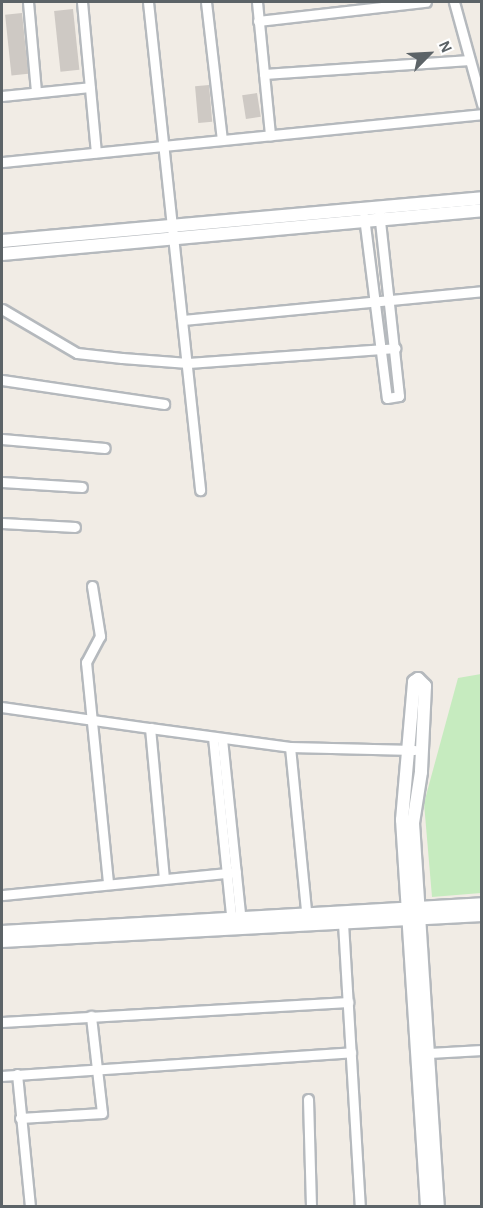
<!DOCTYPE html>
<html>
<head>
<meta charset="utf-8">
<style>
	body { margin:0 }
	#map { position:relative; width:483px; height:1208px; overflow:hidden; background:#f1ece5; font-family:"Alegreya Sans",sans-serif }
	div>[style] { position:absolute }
	.green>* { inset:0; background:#c6ebbf }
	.building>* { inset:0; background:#cec9c4; transform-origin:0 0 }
	.roads { filter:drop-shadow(2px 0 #b5b9bd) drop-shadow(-2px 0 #b5b9bd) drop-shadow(0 2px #b5b9bd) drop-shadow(0 -2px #b5b9bd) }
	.minor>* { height:9px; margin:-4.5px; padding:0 4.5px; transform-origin:4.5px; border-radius:4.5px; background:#fff }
	.tertiary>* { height:12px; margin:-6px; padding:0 6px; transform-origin:6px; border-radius:6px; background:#fff }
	span { translate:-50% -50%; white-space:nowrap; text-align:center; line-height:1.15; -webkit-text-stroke:4.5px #fff; paint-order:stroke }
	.frame { position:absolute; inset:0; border:3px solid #5c6367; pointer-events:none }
	.north { position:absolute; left:399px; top:24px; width:60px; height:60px; -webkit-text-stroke:4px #fff; paint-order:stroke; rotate:66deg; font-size:16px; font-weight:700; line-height:24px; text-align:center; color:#5c6367 }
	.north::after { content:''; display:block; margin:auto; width:21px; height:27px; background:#5c6367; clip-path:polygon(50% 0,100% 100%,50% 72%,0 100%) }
</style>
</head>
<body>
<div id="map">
	<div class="green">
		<div style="clip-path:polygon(481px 674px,481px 893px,432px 897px,424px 803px,458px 678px)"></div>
	</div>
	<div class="building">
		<div style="left:73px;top:9px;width:61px;height:19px;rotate:84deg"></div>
		<div style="left:22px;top:13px;width:61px;height:17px;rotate:84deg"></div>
		<div style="left:209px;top:85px;width:37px;height:14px;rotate:85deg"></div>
		<div style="left:257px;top:93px;width:24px;height:15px;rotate:81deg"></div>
	</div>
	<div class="roads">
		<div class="minor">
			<div style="left:28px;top:2px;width:90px;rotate:84.9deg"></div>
			<div style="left:82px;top:2px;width:151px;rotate:84.7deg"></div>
			<div style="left:148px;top:2px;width:491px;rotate:83.9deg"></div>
			<div style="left:206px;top:2px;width:139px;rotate:83.4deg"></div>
			<div style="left:257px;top:2px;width:134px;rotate:84.4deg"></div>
			<div style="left:454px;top:2px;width:106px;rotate:74.6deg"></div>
			<div style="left:258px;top:21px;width:169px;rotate:-6.5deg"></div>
			<div style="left:264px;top:74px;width:206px;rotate:-3.9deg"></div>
			<div style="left:2px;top:96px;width:88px;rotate:-5.8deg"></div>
			<div style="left:2px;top:162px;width:482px;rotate:-5.7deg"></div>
			<div style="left:364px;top:217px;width:182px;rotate:82.8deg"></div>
			<div style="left:387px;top:398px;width:12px;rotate:-9deg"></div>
			<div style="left:399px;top:396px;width:184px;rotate:-96.2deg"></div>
			<div style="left:2px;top:309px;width:87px;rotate:30.4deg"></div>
			<div style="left:77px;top:353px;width:45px;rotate:6.3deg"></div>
			<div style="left:122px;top:358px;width:66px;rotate:4.3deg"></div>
			<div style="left:188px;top:363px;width:208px;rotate:-4.1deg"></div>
			<div style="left:183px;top:320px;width:300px;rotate:-5.5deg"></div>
			<div style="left:2px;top:380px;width:164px;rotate:8.4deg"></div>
			<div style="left:2px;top:439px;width:103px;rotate:5deg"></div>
			<div style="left:2px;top:482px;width:80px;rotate:3.6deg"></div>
			<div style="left:2px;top:523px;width:73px;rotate:3.1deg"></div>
			<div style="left:92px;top:586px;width:51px;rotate:80.9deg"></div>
			<div style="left:100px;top:636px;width:30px;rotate:118deg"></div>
			<div style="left:86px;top:662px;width:223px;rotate:84.3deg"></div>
			<div style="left:2px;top:707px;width:149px;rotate:8.1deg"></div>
			<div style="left:150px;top:728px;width:151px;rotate:84.7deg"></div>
			<div style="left:150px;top:728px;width:141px;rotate:7.7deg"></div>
			<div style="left:290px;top:747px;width:124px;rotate:1.4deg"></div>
			<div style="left:213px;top:737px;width:187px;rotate:84.2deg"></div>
			<div style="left:222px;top:739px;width:184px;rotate:84.1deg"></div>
			<div style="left:290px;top:747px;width:173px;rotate:84.4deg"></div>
			<div style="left:2px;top:895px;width:235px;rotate:-5.6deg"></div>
			<div style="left:343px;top:923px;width:284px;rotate:86.6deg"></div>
			<div style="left:2px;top:1022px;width:347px;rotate:-3.3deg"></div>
			<div style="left:429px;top:1053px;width:53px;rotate:-3.2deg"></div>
			<div style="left:17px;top:1074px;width:133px;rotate:84.4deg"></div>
			<div style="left:2px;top:1076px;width:350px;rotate:-3.9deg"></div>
			<div style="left:308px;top:1099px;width:107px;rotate:88.4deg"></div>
			<div style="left:20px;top:1118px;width:82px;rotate:-3.5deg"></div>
			<div style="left:102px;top:1113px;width:98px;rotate:-96.5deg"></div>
		</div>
		<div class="tertiary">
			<div style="left:2px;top:241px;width:482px;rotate:-5.1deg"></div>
			<div style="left:2px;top:254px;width:482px;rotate:-5.2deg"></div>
			<div style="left:2px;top:932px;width:481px;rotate:-3.3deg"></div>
			<div style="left:2px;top:941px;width:481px;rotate:-3.1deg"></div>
			<div style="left:427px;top:1206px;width:387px;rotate:-93.7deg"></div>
			<div style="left:402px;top:820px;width:139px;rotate:-85deg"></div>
			<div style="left:414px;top:682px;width:5px;rotate:-37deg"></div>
			<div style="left:418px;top:679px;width:10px;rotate:45deg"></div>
			<div style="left:425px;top:686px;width:86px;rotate:92.7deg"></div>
			<div style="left:421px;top:772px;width:52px;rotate:98.9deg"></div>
			<div style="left:413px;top:823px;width:384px;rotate:86.3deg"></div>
		</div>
	</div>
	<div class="frame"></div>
	<div class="north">N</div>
</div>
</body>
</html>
